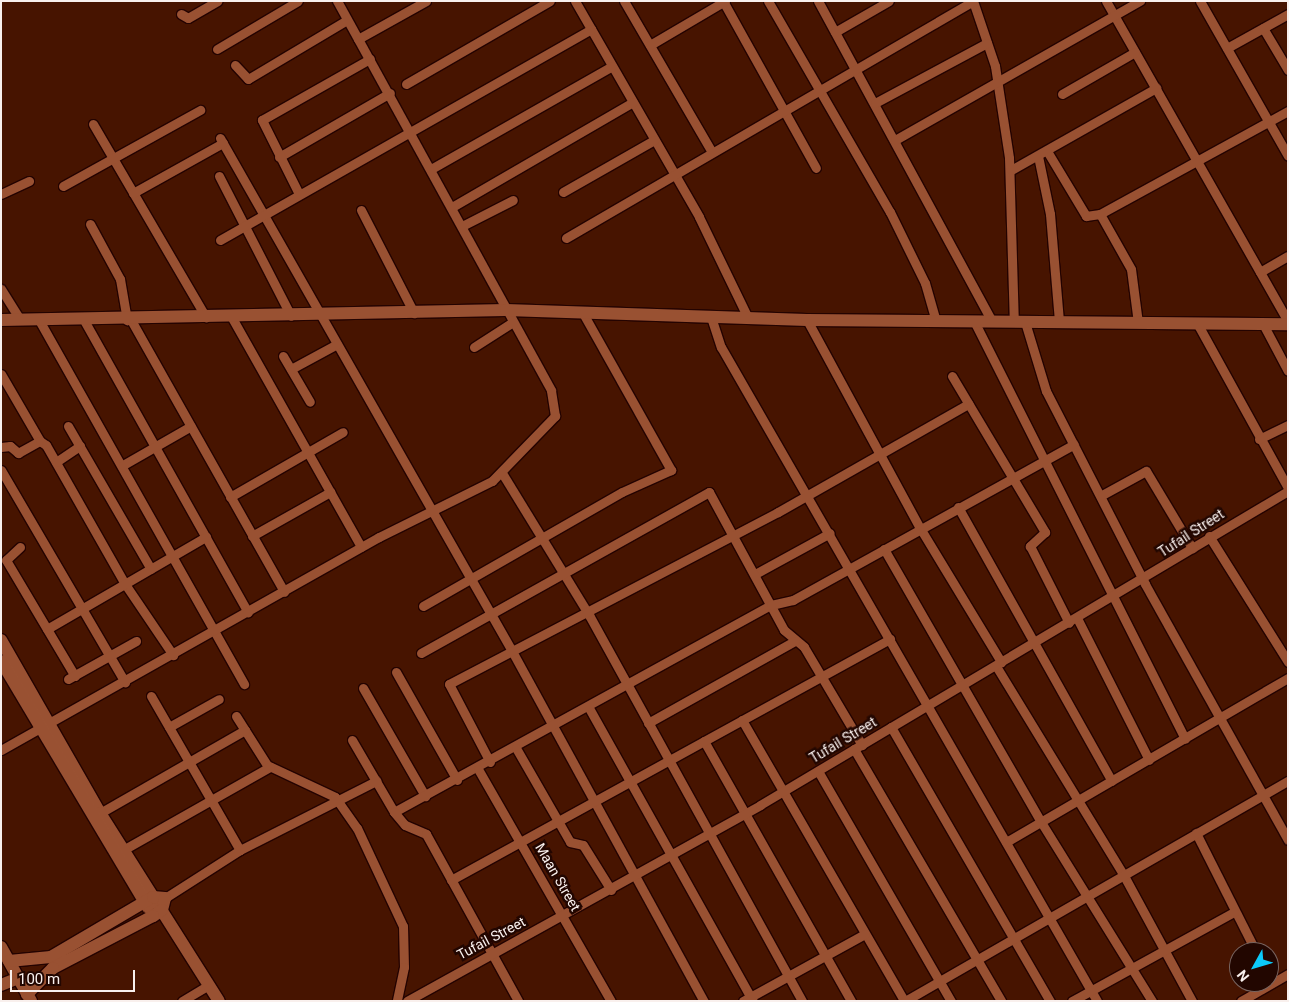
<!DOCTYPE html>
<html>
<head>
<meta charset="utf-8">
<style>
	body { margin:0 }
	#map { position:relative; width:1289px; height:1002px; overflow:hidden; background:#471400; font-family:Roboto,sans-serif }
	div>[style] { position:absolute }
	.roads { filter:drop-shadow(1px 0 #240300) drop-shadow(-1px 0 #240300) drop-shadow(0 1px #240300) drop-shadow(0 -1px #240300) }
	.street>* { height:9px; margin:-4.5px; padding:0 4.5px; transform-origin:4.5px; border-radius:4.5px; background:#995132 }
	.secondary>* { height:12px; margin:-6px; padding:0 6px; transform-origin:6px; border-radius:6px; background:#995132 }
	span { translate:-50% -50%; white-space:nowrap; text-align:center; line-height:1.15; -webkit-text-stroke:5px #220600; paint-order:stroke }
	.street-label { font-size:14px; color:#f9f0ed }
	.frame { position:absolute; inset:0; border:2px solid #f9f0ed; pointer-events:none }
	.north { position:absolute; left:1229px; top:942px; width:50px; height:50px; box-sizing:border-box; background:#220600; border:1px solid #78645f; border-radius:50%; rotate:231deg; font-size:14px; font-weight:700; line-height:20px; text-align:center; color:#f9f0ed }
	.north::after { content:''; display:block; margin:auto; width:18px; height:22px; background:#0ccafa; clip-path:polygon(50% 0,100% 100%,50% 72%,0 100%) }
	.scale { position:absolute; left:10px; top:970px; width:125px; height:22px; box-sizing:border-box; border:2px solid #f9f0ed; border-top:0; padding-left:6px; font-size:15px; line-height:18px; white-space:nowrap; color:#f9f0ed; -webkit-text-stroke:4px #220600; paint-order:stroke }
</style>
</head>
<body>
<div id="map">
	<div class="roads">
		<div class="street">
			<div style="left:575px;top:1px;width:249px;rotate:60.1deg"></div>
			<div style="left:699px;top:217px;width:112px;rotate:64.1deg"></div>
			<div style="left:624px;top:1px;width:175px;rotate:59.8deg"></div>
			<div style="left:723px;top:1px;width:191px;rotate:60.9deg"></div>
			<div style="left:768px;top:1px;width:244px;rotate:60deg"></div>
			<div style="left:890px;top:212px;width:79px;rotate:63.8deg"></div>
			<div style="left:925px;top:283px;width:40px;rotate:74deg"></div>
			<div style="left:818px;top:1px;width:365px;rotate:61.5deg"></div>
			<div style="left:973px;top:1px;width:69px;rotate:71.3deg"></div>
			<div style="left:995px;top:66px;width:93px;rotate:81.3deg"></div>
			<div style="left:1009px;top:158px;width:164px;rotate:88.3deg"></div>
			<div style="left:1106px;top:1px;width:368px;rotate:60.4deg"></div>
			<div style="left:1200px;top:1px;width:178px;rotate:60.4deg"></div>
			<div style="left:181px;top:14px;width:8px;rotate:30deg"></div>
			<div style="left:188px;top:18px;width:34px;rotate:-30deg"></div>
			<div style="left:1263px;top:28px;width:49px;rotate:59.2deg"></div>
			<div style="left:835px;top:32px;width:62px;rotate:-29.9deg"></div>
			<div style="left:358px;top:39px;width:78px;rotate:-29.2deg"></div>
			<div style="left:650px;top:45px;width:87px;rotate:-30.4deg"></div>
			<div style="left:1227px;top:48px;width:70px;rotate:-29.1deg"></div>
			<div style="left:217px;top:49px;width:94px;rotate:-30.7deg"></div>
			<div style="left:235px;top:65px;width:19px;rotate:47deg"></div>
			<div style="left:248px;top:79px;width:115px;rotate:-30.8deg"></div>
			<div style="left:406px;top:84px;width:166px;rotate:-30deg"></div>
			<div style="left:1062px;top:94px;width:84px;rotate:-29.9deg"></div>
			<div style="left:875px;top:103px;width:127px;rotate:-28.2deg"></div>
			<div style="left:93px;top:124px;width:224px;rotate:59.7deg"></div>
			<div style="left:220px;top:138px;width:590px;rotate:60.35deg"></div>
			<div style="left:512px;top:651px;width:399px;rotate:61.3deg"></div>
			<div style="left:895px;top:140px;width:282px;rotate:-29.6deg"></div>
			<div style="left:1047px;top:151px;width:76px;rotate:59deg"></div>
			<div style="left:1086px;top:216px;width:14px;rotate:-8deg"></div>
			<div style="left:1038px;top:156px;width:59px;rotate:78.3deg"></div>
			<div style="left:1050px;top:214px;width:108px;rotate:85.2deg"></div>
			<div style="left:279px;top:157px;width:128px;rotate:-30deg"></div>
			<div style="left:431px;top:169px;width:208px;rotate:-29.6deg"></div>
			<div style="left:1011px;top:170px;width:167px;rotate:-29.5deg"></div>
			<div style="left:219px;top:176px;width:157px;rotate:62.8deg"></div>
			<div style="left:63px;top:186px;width:157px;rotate:-29deg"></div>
			<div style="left:563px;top:192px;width:105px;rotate:-29.7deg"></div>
			<div style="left:133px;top:193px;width:103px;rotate:-29.1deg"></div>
			<div style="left:1px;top:194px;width:31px;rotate:-25deg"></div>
			<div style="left:299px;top:194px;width:83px;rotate:-116.6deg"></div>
			<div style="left:262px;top:120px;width:124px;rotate:-29.5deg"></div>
			<div style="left:452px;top:207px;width:209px;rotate:-30.1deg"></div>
			<div style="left:361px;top:210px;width:116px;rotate:62.8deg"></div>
			<div style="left:90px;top:224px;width:63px;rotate:61.4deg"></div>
			<div style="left:120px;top:279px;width:42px;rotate:80.3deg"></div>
			<div style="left:462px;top:226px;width:57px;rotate:-27deg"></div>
			<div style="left:566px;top:238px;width:471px;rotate:-30.2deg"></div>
			<div style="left:220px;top:240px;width:427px;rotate:-29.6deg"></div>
			<div style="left:1260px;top:272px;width:32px;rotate:-30deg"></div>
			<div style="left:1px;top:289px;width:36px;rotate:58deg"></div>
			<div style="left:231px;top:316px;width:265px;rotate:60.6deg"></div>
			<div style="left:711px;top:317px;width:32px;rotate:72deg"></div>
			<div style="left:721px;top:347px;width:754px;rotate:60.1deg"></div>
			<div style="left:39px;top:320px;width:418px;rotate:60.6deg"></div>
			<div style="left:131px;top:320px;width:312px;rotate:60.6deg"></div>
			<div style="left:807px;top:320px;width:237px;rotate:61.5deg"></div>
			<div style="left:920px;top:528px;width:157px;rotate:58.8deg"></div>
			<div style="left:974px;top:321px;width:468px;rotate:63.2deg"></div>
			<div style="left:85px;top:322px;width:333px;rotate:60.7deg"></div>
			<div style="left:1025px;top:322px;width:72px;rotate:73.1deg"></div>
			<div style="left:1046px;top:391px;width:217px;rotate:62.8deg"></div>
			<div style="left:1145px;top:584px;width:293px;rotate:60.8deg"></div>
			<div style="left:1138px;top:323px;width:54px;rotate:-97.4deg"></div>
			<div style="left:1131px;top:269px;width:63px;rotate:-119.4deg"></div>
			<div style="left:1100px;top:214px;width:214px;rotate:-28.7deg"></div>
			<div style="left:1197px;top:323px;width:188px;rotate:61.1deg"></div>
			<div style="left:1263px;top:324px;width:53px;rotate:62deg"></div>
			<div style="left:474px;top:347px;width:46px;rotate:-32.7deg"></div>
			<div style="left:283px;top:356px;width:53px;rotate:59.6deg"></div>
			<div style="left:291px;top:369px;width:52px;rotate:-28.5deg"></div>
			<div style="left:1px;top:374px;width:78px;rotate:59.8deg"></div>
			<div style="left:952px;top:376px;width:182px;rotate:59.2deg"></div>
			<div style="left:1045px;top:532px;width:21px;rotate:137deg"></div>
			<div style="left:1030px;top:546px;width:86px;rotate:63.1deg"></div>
			<div style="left:68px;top:426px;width:165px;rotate:59.9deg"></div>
			<div style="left:1259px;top:439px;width:32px;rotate:-26deg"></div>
			<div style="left:1px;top:447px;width:9px;rotate:-6deg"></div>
			<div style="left:10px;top:446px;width:11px;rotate:41deg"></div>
			<div style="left:18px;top:453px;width:25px;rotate:-29deg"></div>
			<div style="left:40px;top:441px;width:7px;rotate:34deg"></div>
			<div style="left:46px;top:445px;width:160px;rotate:60.4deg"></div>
			<div style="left:125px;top:584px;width:86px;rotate:55.9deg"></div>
			<div style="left:56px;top:462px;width:29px;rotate:-34deg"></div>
			<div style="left:123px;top:465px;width:78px;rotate:-29.8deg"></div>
			<div style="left:1px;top:470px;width:246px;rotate:59.7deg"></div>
			<div style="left:502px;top:473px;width:167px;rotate:58.5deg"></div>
			<div style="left:589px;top:615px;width:441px;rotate:61.1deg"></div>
			<div style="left:1102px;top:495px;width:50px;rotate:-28.6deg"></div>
			<div style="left:1146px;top:471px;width:90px;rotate:59.1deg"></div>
			<div style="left:230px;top:497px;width:130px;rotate:-29.9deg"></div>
			<div style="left:958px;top:507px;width:314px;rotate:60.7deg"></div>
			<div style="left:252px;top:536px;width:90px;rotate:-29.4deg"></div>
			<div style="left:1209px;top:536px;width:149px;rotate:57.9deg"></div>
			<div style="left:20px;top:547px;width:19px;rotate:137deg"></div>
			<div style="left:6px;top:560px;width:135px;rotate:59.3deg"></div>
			<div style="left:884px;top:549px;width:315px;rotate:60.1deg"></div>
			<div style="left:1041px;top:822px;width:211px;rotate:58.2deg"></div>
			<div style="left:755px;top:574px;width:85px;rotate:-28.7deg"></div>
			<div style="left:423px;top:606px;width:229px;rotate:-29.8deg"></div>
			<div style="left:622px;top:492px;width:54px;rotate:-24.2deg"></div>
			<div style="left:671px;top:470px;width:180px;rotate:-119.3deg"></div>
			<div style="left:1077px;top:618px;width:159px;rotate:63.1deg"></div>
			<div style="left:47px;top:629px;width:184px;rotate:-30.1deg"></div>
			<div style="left:421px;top:653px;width:330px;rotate:-29.2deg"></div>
			<div style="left:709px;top:492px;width:157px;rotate:61.5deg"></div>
			<div style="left:784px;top:630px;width:26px;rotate:40deg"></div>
			<div style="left:804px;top:647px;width:114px;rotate:59.4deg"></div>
			<div style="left:996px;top:666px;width:244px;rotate:58.6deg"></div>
			<div style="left:1123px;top:874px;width:145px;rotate:61.5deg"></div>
			<div style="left:396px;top:672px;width:124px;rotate:60.5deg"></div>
			<div style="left:68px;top:679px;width:78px;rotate:-29.2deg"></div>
			<div style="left:363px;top:688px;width:125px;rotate:60.1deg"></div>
			<div style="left:151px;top:696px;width:178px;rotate:60deg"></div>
			<div style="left:589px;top:708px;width:336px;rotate:60.8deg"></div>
			<div style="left:236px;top:716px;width:58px;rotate:57.7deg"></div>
			<div style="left:267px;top:765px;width:75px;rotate:25.2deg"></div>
			<div style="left:335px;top:797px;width:38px;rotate:55deg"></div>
			<div style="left:357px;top:828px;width:108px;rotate:64.9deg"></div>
			<div style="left:403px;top:926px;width:41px;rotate:88.6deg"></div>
			<div style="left:404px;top:967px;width:35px;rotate:102deg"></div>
			<div style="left:742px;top:720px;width:324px;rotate:60deg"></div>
			<div style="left:648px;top:723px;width:168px;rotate:-29.2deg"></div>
			<div style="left:169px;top:727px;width:57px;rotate:-29.2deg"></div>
			<div style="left:891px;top:727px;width:317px;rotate:59.9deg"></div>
			<div style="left:352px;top:740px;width:83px;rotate:59.7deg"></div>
			<div style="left:394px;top:812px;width:430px;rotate:-28.8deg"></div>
			<div style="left:771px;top:605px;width:23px;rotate:-13deg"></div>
			<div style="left:793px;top:600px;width:321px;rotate:-29deg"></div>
			<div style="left:704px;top:741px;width:299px;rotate:60.5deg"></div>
			<div style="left:516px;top:748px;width:108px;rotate:60.1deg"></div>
			<div style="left:570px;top:842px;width:13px;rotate:13deg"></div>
			<div style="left:583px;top:845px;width:53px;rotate:58.1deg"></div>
			<div style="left:854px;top:749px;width:292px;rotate:59.7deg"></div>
			<div style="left:1px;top:750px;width:434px;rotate:-29.4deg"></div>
			<div style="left:379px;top:537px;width:126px;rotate:-26.4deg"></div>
			<div style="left:492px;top:481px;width:91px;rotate:-45.9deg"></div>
			<div style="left:555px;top:416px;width:26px;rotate:-99deg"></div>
			<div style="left:551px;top:390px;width:444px;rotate:-118.8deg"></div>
			<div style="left:490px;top:762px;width:88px;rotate:-117.7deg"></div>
			<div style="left:449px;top:684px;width:371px;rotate:-27.6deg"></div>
			<div style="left:778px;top:512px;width:219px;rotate:-29.6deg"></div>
			<div style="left:478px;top:769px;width:267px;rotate:60.2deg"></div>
			<div style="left:818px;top:771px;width:266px;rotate:60deg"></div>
			<div style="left:394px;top:812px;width:17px;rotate:50deg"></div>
			<div style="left:405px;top:825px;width:23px;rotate:23deg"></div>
			<div style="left:426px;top:834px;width:191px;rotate:61.1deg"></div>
			<div style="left:100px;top:813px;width:167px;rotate:-29.8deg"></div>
			<div style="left:1196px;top:833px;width:133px;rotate:63.2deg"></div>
			<div style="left:1006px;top:842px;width:326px;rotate:-30.2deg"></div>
			<div style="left:123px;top:850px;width:169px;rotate:-29.5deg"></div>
			<div style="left:451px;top:880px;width:501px;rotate:-28.77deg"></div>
			<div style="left:165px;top:898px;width:89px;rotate:-32.6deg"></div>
			<div style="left:240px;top:850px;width:153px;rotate:-26.9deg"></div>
			<div style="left:182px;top:1001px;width:31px;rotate:-31deg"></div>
			<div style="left:407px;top:1001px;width:404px;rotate:-29deg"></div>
			<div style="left:760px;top:805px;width:614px;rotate:-30.74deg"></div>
			<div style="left:743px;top:1001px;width:139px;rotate:-28.8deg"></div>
			<div style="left:905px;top:1001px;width:442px;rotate:-29.9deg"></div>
			<div style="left:1072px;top:1001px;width:185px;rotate:-28.8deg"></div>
			<div style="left:1241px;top:1001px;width:54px;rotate:-29.9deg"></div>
		</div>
		<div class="secondary">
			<div style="left:1px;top:320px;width:505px;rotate:-1.13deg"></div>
			<div style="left:506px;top:310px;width:301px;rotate:1.9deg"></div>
			<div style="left:807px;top:320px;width:481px;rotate:0.5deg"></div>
			<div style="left:1px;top:640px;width:199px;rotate:60.2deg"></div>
			<div style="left:100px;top:813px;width:222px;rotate:57.7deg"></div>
			<div style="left:1px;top:661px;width:287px;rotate:59.2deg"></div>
			<div style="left:1px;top:947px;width:62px;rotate:60.9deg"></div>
			<div style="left:9px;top:961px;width:42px;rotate:-5.4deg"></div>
			<div style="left:51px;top:957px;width:118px;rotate:-30.5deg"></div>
			<div style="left:153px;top:897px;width:12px;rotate:5deg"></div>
			<div style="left:165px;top:898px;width:12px;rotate:104deg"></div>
			<div style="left:162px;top:910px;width:11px;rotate:146deg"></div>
			<div style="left:153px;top:916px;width:113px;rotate:152.5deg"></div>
			<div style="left:53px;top:968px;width:37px;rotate:135deg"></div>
			<div style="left:1px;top:985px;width:18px;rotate:-22deg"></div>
		</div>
	</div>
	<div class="street-label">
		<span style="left:1191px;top:533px;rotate:-33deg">Tufail Street</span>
		<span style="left:843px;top:740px;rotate:-31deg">Tufail Street</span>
		<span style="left:558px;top:877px;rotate:60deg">Maan Street</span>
		<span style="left:491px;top:938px;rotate:-28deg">Tufail Street</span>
	</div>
	<div class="frame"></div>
	<div class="north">N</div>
	<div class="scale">100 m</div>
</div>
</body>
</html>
